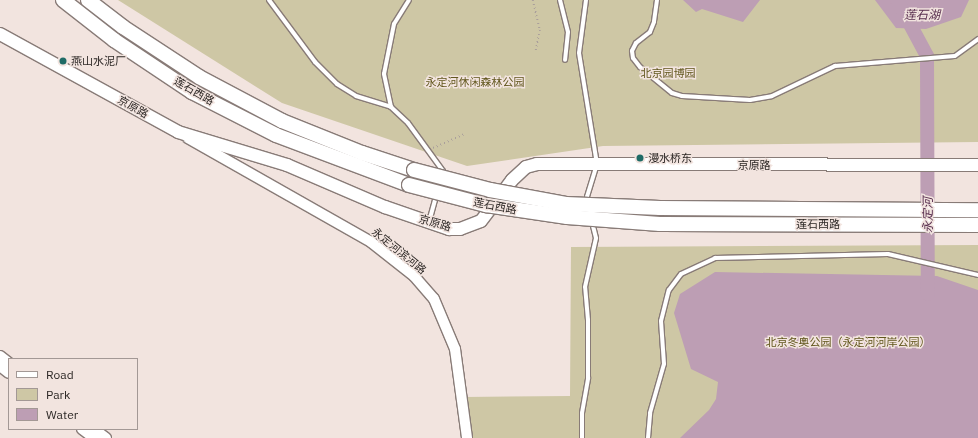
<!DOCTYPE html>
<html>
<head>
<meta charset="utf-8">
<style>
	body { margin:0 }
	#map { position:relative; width:978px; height:438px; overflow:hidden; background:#f2e4df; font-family:"IBM Plex Sans","Noto Sans SC",sans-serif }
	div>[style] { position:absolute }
	.green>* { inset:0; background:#cec7a5 }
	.water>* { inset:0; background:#bd9eb4 }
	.river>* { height:14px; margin:-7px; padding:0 7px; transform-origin:7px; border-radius:7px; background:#bd9eb4 }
	.path>* { height:1.5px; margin-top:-0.75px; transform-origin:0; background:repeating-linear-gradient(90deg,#aa9f9b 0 1px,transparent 0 4px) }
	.roads { filter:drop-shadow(1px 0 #887b77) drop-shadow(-1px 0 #887b77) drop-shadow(0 1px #887b77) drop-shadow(0 -1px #887b77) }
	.service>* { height:4px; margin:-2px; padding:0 2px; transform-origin:2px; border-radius:2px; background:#fff }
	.tertiary>* { height:10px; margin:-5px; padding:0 5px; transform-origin:5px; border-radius:5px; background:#fff }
	.secondary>* { height:12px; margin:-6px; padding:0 6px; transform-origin:6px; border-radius:6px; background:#fff }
	.trunk>* { height:14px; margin:-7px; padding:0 7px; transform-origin:7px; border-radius:7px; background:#fff }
	.bridges { filter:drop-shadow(1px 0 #887b77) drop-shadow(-1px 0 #887b77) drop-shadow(0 1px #887b77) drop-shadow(0 -1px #887b77) }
	.trunk-bridge>* { height:14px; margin:-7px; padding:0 7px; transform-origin:7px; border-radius:7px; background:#fff }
	.dots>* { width:11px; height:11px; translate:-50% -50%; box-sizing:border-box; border:2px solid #f2e4df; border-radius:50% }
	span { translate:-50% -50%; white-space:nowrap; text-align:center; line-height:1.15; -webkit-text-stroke:3px #f2e4df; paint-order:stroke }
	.poi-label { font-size:11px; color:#2c2725 }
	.left { translate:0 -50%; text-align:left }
	.park-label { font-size:11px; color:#61561c }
	.street-label { font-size:11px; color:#2c2725 }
	.water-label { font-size:12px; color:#572c4d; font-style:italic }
	.legend { position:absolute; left:8px; top:358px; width:130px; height:72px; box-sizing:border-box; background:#f2e4df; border:1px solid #a39895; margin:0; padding:5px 7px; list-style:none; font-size:12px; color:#2c2725 }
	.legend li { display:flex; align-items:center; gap:8px; height:20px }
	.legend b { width:20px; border:1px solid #a39895 }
</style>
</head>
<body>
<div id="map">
	<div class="green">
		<div style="clip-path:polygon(118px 0,978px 0,978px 142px,603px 146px,467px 166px,282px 103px)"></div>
		<div style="clip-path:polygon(978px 245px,978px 438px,471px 438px,465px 397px,570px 396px,571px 247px)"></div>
	</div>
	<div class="water">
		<div style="clip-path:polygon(683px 0,760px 0,743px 22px,702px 9px,696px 12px)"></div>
		<div style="clip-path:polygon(875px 0,969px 0,961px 17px,926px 29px,896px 28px)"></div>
		<div style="clip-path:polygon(715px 272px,937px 276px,978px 290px,978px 438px,680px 438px,709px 410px,716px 399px,718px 382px,691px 369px,674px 313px,680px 294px)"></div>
	</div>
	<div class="river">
		<div style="left:897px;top:0;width:64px;rotate:61.8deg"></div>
		<div style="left:927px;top:56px;width:238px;rotate:89.8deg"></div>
	</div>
	<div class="path">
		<div style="left:533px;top:0;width:31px;rotate:77deg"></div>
		<div style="left:540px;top:30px;width:21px;rotate:101deg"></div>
		<div style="left:433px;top:148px;width:35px;rotate:-24deg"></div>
	</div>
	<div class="roads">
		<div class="service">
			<div style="left:269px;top:0;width:77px;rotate:53.4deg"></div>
			<div style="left:315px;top:62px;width:31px;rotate:45deg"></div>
			<div style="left:337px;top:84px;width:22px;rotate:32deg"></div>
			<div style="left:356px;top:96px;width:37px;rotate:17deg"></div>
			<div style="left:391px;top:107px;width:23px;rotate:43deg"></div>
			<div style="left:408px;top:123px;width:59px;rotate:53.9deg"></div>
			<div style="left:443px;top:171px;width:53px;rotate:105.4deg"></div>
			<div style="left:560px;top:0;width:33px;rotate:76deg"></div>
			<div style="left:568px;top:32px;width:28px;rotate:96deg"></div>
			<div style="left:586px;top:0;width:53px;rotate:97.5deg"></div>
			<div style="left:579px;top:53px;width:112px;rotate:80.8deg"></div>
			<div style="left:597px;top:164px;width:34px;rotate:107deg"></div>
			<div style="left:587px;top:197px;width:5px;rotate:79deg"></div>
			<div style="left:657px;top:0;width:22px;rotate:98deg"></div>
			<div style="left:654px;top:22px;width:11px;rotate:112deg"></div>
			<div style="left:650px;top:32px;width:18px;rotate:142deg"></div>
			<div style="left:636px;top:43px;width:9px;rotate:117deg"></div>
			<div style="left:632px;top:51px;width:7px;rotate:82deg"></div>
			<div style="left:633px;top:58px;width:11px;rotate:52deg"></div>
			<div style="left:640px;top:67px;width:41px;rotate:39.1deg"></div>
			<div style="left:672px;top:93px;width:10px;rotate:17deg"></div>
			<div style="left:682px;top:96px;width:68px;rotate:3.4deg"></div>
			<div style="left:750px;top:100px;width:22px;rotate:-10deg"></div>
			<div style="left:772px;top:96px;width:70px;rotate:-25.5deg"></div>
			<div style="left:835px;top:66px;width:120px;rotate:-4.8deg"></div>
			<div style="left:955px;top:56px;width:29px;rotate:-36deg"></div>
			<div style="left:391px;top:107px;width:34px;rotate:-102deg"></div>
			<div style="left:384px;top:74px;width:51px;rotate:-78.7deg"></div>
			<div style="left:394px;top:24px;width:28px;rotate:-58deg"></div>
			<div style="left:582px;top:438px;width:25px;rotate:-90deg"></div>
			<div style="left:582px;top:413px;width:36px;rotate:-80deg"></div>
			<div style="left:588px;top:378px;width:58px;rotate:-90deg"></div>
			<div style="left:588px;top:320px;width:33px;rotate:-95deg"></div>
			<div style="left:585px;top:287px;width:50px;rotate:-77.3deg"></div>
			<div style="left:596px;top:238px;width:16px;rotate:-104deg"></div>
			<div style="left:648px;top:438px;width:25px;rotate:-85deg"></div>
			<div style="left:650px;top:413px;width:51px;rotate:-74.1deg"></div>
			<div style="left:664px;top:364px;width:43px;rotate:-94deg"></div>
			<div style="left:661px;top:321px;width:32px;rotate:-76deg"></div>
			<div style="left:669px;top:290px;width:20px;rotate:-53deg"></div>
			<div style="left:681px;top:274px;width:38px;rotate:-25deg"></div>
			<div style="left:715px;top:258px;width:173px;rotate:-1.3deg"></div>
			<div style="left:888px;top:254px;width:92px;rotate:13.1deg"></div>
		</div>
		<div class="tertiary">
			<div style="left:188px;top:138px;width:210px;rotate:29.6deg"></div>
			<div style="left:371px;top:242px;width:55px;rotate:38.3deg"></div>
			<div style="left:414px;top:276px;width:30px;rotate:49deg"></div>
			<div style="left:434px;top:299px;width:54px;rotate:67.2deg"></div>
			<div style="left:455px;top:349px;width:90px;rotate:82.3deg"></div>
			<div style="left:0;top:356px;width:11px;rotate:38deg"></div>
			<div style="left:0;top:366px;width:11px;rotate:38deg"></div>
			<div style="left:82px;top:429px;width:15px;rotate:37deg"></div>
			<div style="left:94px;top:429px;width:15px;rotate:37deg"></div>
		</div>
		<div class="secondary">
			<div style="left:0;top:34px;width:203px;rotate:28.8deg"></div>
			<div style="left:178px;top:132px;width:114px;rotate:16.8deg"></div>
			<div style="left:287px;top:165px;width:107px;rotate:23.2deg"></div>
			<div style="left:385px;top:207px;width:68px;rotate:19deg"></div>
			<div style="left:449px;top:229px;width:11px"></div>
			<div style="left:460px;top:229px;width:22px;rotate:-21deg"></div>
			<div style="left:481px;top:221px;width:51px;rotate:-52.9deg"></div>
			<div style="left:512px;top:180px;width:19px;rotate:-43deg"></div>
			<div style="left:526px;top:167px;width:11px;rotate:-15deg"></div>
			<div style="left:537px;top:164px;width:441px;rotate:0.1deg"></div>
		</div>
		<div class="trunk">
			<div style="left:63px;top:0;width:65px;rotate:38.1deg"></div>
			<div style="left:114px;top:40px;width:94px;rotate:33.7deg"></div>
			<div style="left:192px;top:92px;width:94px;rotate:27.1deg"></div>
			<div style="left:276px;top:135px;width:142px;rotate:20.6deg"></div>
			<div style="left:88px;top:0;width:44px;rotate:37.6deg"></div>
			<div style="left:123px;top:27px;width:91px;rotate:33.3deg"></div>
			<div style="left:199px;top:77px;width:94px;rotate:27.9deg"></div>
			<div style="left:282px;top:121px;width:86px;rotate:21.8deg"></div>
			<div style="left:362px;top:153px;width:55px;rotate:18.1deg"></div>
		</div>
	</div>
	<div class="bridges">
		<div class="trunk-bridge">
			<div style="left:414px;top:170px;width:79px;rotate:14.7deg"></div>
			<div style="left:490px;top:190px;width:77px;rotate:10.4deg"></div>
			<div style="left:566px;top:204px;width:94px;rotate:2.4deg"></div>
			<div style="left:660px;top:208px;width:318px;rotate:0.4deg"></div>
			<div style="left:409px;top:185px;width:80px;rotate:14.6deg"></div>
			<div style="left:486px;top:205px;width:82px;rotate:8.4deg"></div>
			<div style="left:567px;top:217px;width:93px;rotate:4.3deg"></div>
			<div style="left:660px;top:224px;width:318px;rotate:0.2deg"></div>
		</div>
	</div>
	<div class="dots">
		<div style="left:63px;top:61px;background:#1f6b66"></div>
		<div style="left:640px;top:158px;background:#1f6b66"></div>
	</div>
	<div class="poi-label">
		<span class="left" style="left:71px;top:61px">燕山水泥厂</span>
		<span class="left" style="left:648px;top:158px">漫水桥东</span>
	</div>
	<div class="park-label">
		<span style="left:668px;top:73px">北京园博园</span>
		<span style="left:475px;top:82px">永定河休闲森林公园</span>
		<span style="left:848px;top:342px">北京冬奥公园（永定河河岸公园）</span>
	</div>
	<div class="street-label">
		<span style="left:194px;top:91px;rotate:30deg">莲石西路</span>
		<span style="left:133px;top:107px;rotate:29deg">京原路</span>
		<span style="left:754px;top:165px">京原路</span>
		<span style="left:495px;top:206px;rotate:11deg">莲石西路</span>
		<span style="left:435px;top:223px;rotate:16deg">京原路</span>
		<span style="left:818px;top:224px">莲石西路</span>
		<span style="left:399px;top:251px;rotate:39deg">永定河滨河路</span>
	</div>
	<div class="water-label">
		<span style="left:922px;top:15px">莲石湖</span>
		<span style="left:928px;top:215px;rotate:-90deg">永定河</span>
	</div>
	<ul class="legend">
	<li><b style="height:5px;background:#fff"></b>Road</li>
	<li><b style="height:11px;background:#cec7a5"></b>Park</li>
	<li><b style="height:11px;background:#bd9eb4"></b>Water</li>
	</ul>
</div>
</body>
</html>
